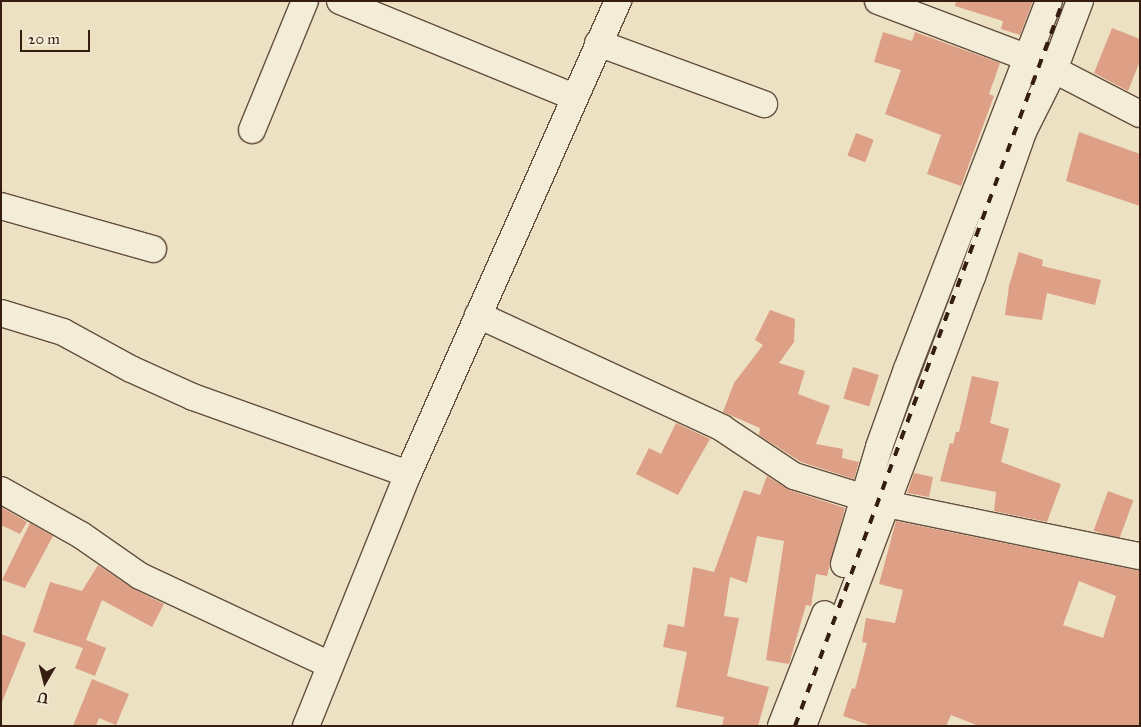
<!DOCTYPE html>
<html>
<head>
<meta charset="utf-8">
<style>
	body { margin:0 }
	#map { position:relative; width:1141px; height:727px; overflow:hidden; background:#ece1c2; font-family:"IM FELL Great Primer",serif }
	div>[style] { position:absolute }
	.building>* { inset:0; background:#dd9f85; transform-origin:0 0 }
	.roads { filter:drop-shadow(1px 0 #634e3e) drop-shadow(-1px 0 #634e3e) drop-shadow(0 1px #634e3e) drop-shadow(0 -1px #634e3e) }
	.minor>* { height:26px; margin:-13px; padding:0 13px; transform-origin:13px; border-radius:13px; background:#f3ecd7 }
	.rail>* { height:4px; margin-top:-2px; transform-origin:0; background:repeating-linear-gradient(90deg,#351d12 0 9px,transparent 0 18px) }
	span { translate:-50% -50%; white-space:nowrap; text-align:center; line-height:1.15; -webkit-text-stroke:4.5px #f3ecd7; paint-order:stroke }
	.frame { position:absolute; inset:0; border:2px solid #351d12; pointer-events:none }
	.north { position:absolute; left:20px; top:657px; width:50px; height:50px; -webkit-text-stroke:4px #f3ecd7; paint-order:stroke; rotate:188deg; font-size:14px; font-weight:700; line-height:20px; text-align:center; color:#351d12 }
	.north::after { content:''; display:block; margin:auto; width:18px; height:22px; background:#351d12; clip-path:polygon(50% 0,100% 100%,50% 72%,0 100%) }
	.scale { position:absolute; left:20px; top:30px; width:70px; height:22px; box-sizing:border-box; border:2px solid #351d12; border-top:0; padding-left:6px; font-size:15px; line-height:18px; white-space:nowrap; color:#351d12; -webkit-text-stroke:4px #f3ecd7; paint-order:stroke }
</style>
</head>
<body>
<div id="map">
	<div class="building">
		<div style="clip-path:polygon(956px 1px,1033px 1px,1020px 35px,1001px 29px,1003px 21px,955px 6px)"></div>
		<div style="clip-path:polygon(1112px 28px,1140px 39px,1140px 61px,1128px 91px,1094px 73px)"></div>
		<div style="clip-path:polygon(883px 32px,912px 41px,915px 32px,1000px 63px,989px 94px,994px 96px,961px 186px,927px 174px,941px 135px,885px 114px,901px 70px,874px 62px)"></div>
		<div style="clip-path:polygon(1079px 132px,1140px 154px,1140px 206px,1066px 181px)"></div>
		<div style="left:856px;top:133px;width:19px;height:24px;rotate:21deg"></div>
		<div style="clip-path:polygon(1019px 252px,1043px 260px,1042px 266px,1101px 280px,1095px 305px,1047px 293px,1042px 320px,1005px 315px,1009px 286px)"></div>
		<div style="clip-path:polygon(770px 310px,795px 319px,794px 342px,779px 363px,805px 371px,798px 394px,830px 406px,816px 444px,843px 449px,842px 458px,859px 462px,854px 479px,801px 462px,759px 435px,760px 428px,723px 412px,734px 383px,763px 345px,755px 340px)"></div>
		<div style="left:853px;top:367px;width:27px;height:33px;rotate:17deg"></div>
		<div style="clip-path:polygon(972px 376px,999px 382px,990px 423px,1009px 429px,1001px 462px,1061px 484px,1047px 522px,994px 511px,996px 492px,940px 481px,950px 443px,953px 444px,956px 432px,959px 432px)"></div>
		<div style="clip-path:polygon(676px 423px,710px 439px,678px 495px,636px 474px,649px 448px,661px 454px)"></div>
		<div style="clip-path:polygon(914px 473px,933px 477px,929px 497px,907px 493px)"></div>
		<div style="clip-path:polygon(767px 476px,789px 490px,845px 508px,827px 576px,816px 574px,811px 606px,806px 605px,789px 664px,766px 660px,784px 541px,757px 536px,747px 583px,730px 577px,724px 616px,739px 618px,727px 676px,769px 687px,758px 726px,722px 726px,724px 717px,676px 707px,687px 652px,663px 647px,668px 624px,684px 627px,693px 567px,714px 572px,744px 490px,760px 495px)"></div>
		<div style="left:1108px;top:491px;width:27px;height:42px;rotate:20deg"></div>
		<div style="clip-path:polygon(1px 507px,27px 522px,20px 534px,1px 525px)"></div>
		<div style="clip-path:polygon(evenodd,896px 521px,1140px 571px,1140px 726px,979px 726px,951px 715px,946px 726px,872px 726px,843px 716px,852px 688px,855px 689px,867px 643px,862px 642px,866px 618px,895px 623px,903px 590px,879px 584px,896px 521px,1079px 581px,1116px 596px,1103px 638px,1063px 625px,1079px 581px)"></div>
		<div style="clip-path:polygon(30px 523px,53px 536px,25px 588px,2px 580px)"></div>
		<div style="clip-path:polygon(98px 565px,132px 588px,164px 604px,152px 627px,102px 600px,86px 640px,106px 648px,95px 676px,75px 668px,83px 648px,33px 632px,50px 582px,82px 591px)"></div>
		<div style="clip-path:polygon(1px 634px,26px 643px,2px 702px,1px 702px)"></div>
		<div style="clip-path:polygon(92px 679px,129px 694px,116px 725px,99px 718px,96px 726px,73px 726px)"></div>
	</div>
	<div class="roads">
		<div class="minor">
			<div style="left:340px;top:1px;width:253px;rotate:22.3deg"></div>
			<div style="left:878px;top:1px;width:174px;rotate:20.8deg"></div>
			<div style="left:1041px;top:63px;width:111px;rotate:27.3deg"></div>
			<div style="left:598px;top:43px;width:177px;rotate:20.2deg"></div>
			<div style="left:252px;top:130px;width:139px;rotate:-67.7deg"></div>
			<div style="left:1px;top:206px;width:158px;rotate:15.8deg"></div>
			<div style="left:1px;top:313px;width:65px;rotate:17deg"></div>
			<div style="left:63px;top:332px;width:77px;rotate:28.6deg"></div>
			<div style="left:131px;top:369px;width:68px;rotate:24.3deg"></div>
			<div style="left:193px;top:397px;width:228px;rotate:19.7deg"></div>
			<div style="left:478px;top:315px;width:269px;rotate:24.8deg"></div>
			<div style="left:722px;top:428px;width:87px;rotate:33.7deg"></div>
			<div style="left:794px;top:476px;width:74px;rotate:17.2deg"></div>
			<div style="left:1px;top:490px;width:92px;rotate:29.4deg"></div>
			<div style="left:81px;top:535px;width:72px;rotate:34.8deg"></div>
			<div style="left:140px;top:576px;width:210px;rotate:25.1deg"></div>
			<div style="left:886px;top:504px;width:259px;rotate:11.6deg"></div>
			<div style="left:844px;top:564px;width:122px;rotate:-73.3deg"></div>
			<div style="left:879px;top:447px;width:83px;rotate:-70.3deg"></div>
			<div style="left:907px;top:369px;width:394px;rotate:-68.9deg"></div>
			<div style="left:306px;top:726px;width:272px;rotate:-68deg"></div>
			<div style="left:408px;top:474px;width:518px;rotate:-66.06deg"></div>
			<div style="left:781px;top:726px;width:120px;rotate:-68.6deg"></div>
			<div style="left:803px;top:726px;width:480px;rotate:-69.4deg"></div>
			<div style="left:972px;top:277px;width:154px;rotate:-70.6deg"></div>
			<div style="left:1023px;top:132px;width:69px;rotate:-63.4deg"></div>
			<div style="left:1054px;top:70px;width:74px;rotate:-69.4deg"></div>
		</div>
	</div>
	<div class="rail">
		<div style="left:795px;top:726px;width:773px;rotate:-69.71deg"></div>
	</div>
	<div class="frame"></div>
	<div class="north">U</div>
	<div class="scale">20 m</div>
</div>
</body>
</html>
